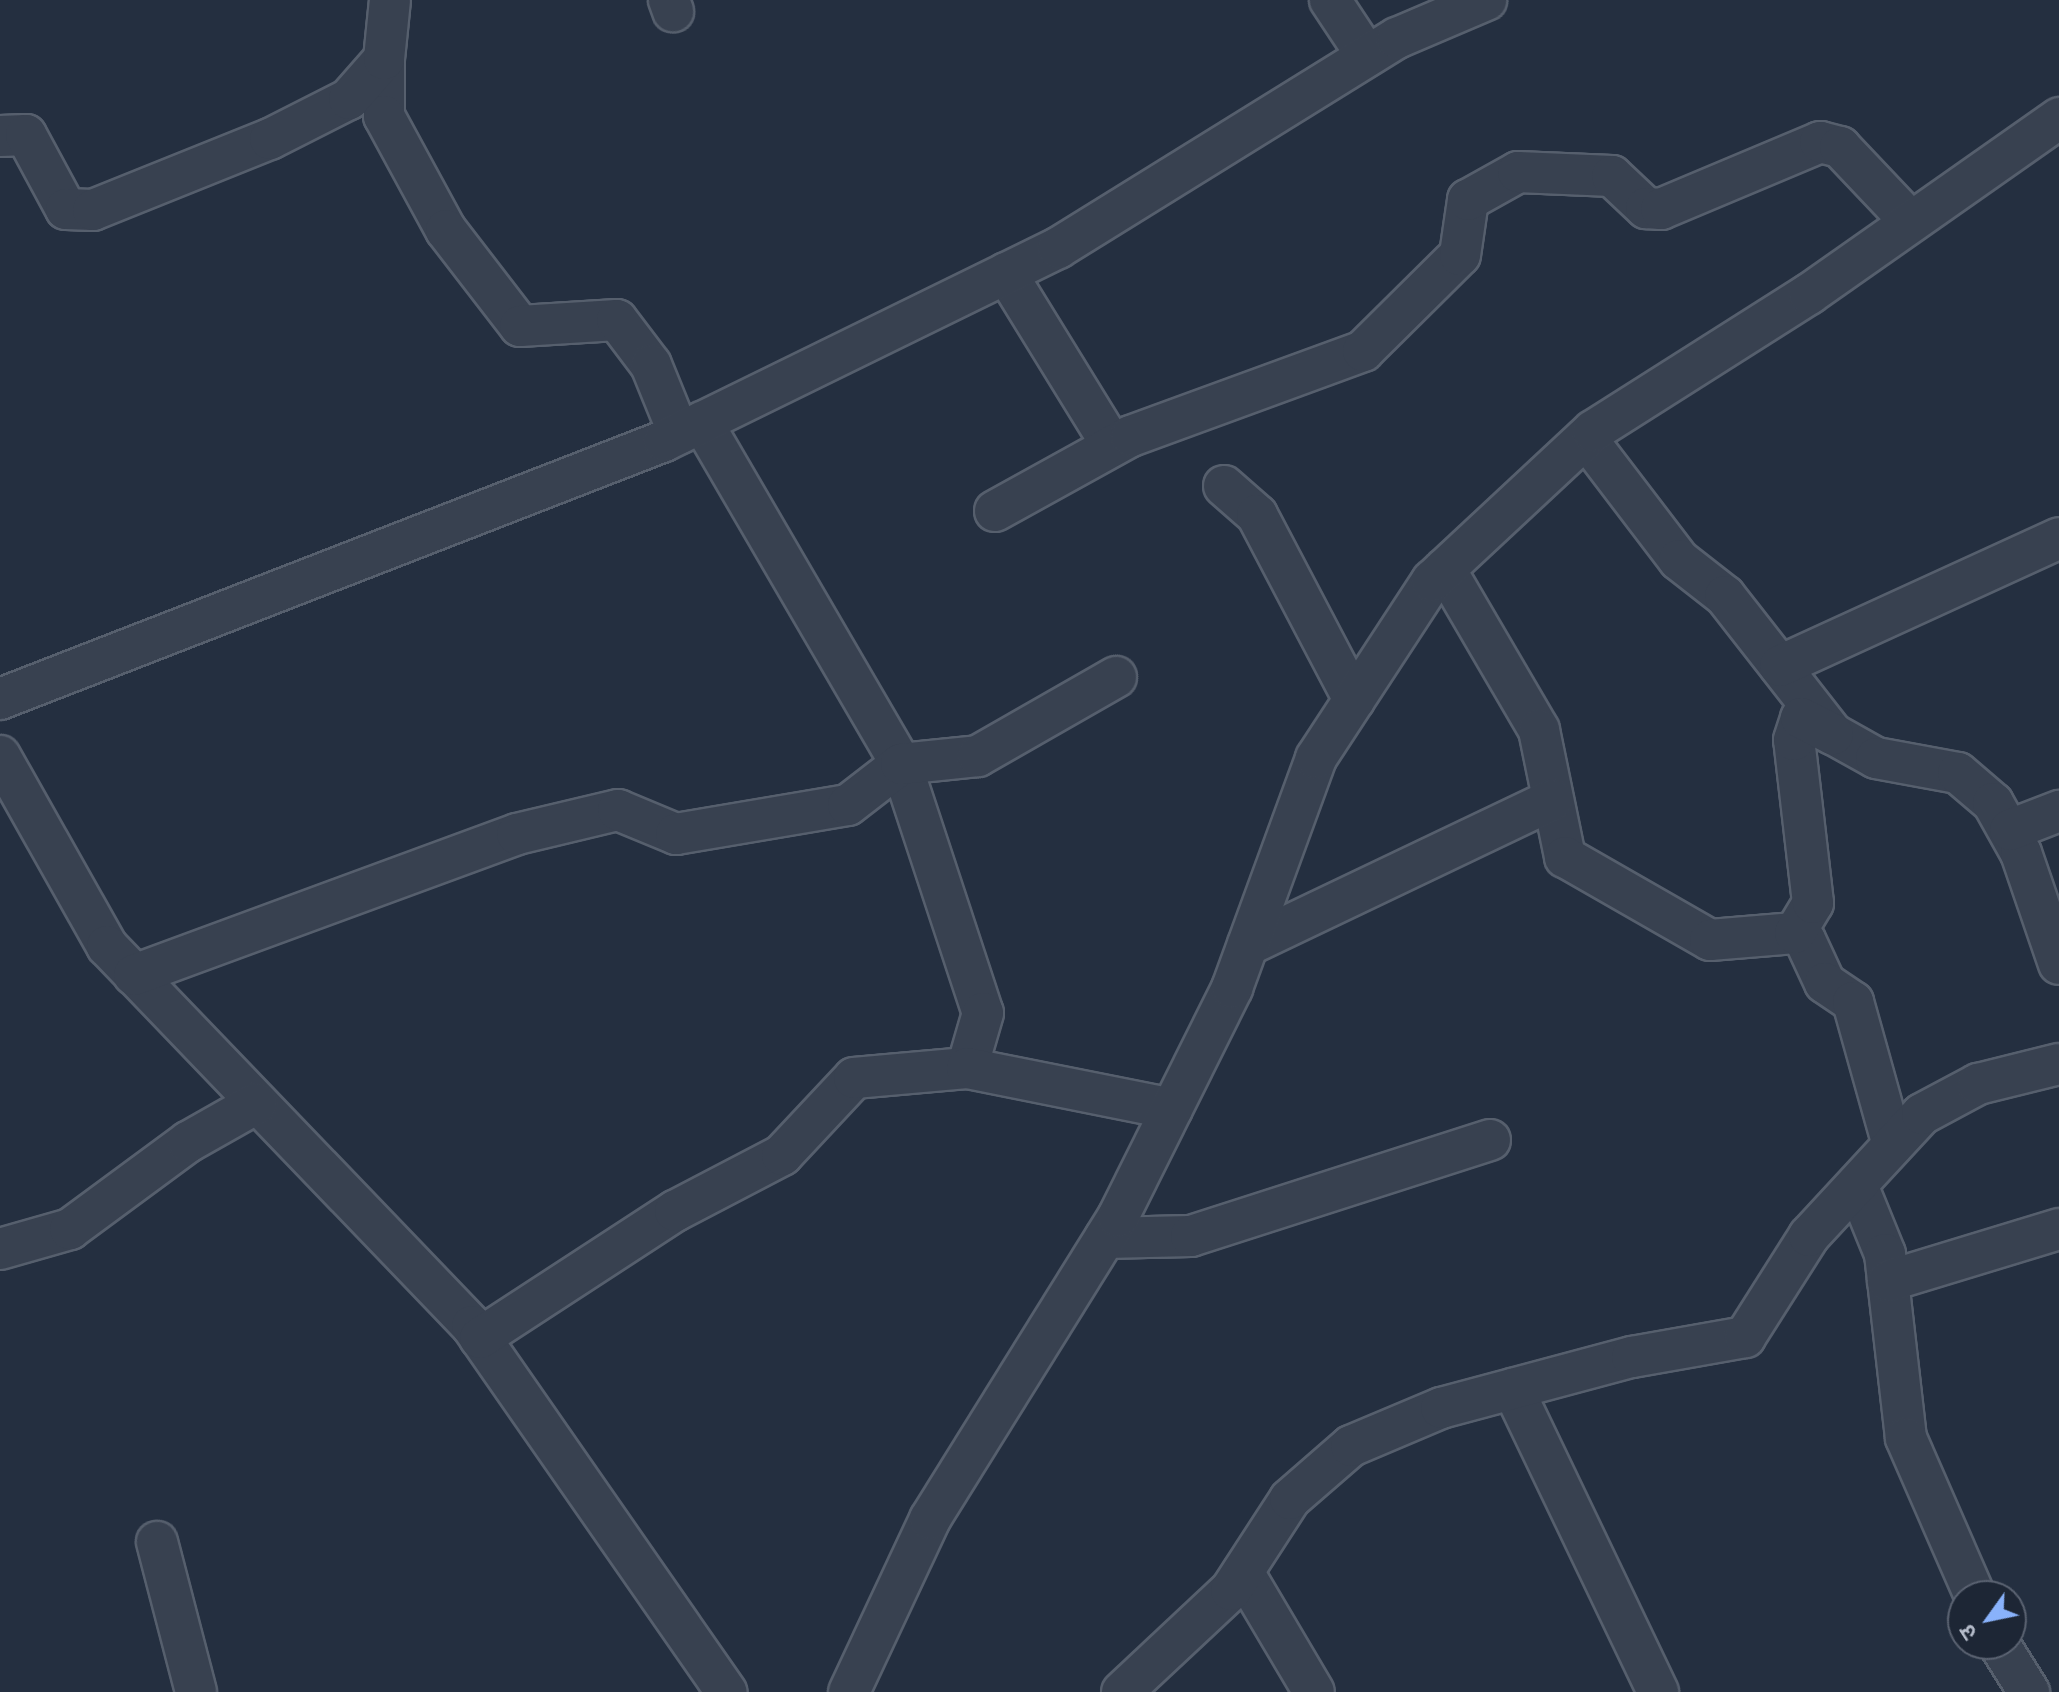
<!DOCTYPE html>
<html>
<head>
<meta charset="utf-8">
<style>
	body { margin:0 }
	#map { position:relative; width:2059px; height:1692px; overflow:hidden; background:#242f40; font-family:"DejaVu Sans","Noto Sans Devanagari",sans-serif }
	div>[style] { position:absolute }
	.roads { filter:drop-shadow(2px 0 #565f6d) drop-shadow(-2px 0 #565f6d) drop-shadow(0 2px #565f6d) drop-shadow(0 -2px #565f6d) }
	.minor>* { height:40px; margin:-20px; padding:0 20px; transform-origin:20px; border-radius:20px; background:#384150 }
	span { translate:-50% -50%; white-space:nowrap; text-align:center; line-height:1.15; -webkit-text-stroke:7px #1d2635; paint-order:stroke }
	.north { position:absolute; left:1947px; top:1580px; width:80px; height:80px; box-sizing:border-box; background:#1d2635; border:2px solid #5a6271; border-radius:50%; rotate:237deg; font-size:22px; font-weight:700; line-height:32px; text-align:center; color:#b5bcca }
	.north::after { content:''; display:block; margin:auto; width:28px; height:36px; background:#89b2fb; clip-path:polygon(50% 0,100% 100%,50% 72%,0 100%) }
</style>
</head>
<body>
<div id="map">
	<div class="roads">
		<div class="minor">
			<div style="left:669px;top:0;width:12px;rotate:70deg"></div>
			<div style="left:1330px;top:0;width:67px;rotate:56.5deg"></div>
			<div style="left:384px;top:59px;width:57px;rotate:90deg"></div>
			<div style="left:384px;top:116px;width:130px;rotate:61.5deg"></div>
			<div style="left:446px;top:230px;width:121px;rotate:52.4deg"></div>
			<div style="left:520px;top:326px;width:97px;rotate:-3.5deg"></div>
			<div style="left:617px;top:320px;width:56px;rotate:52.9deg"></div>
			<div style="left:651px;top:365px;width:74px;rotate:67.9deg"></div>
			<div style="left:0;top:136px;width:26px;rotate:-2deg"></div>
			<div style="left:26px;top:135px;width:84px;rotate:61.6deg"></div>
			<div style="left:66px;top:209px;width:27px;rotate:2deg"></div>
			<div style="left:93px;top:210px;width:191px;rotate:-21.9deg"></div>
			<div style="left:270px;top:139px;width:89px;rotate:-26.9deg"></div>
			<div style="left:349px;top:99px;width:53px;rotate:-48.8deg"></div>
			<div style="left:384px;top:59px;width:59px;rotate:-84.2deg"></div>
			<div style="left:1006px;top:273px;width:202px;rotate:58.4deg"></div>
			<div style="left:702px;top:422px;width:396px;rotate:59.8deg"></div>
			<div style="left:901px;top:764px;width:262px;rotate:71.8deg"></div>
			<div style="left:983px;top:1013px;width:57px;rotate:106.2deg"></div>
			<div style="left:1586px;top:438px;width:153px;rotate:52.7deg"></div>
			<div style="left:1679px;top:560px;width:58px;rotate:38deg"></div>
			<div style="left:1725px;top:596px;width:175px;rotate:52deg"></div>
			<div style="left:1833px;top:734px;width:49px;rotate:29.2deg"></div>
			<div style="left:1876px;top:758px;width:83px;rotate:10.4deg"></div>
			<div style="left:1958px;top:773px;width:46px;rotate:40.6deg"></div>
			<div style="left:1993px;top:803px;width:57px;rotate:60.8deg"></div>
			<div style="left:2021px;top:853px;width:117px;rotate:71.1deg"></div>
			<div style="left:1224px;top:486px;width:44px;rotate:41.3deg"></div>
			<div style="left:1257px;top:515px;width:209px;rotate:62.3deg"></div>
			<div style="left:995px;top:511px;width:155px;rotate:-28.9deg"></div>
			<div style="left:1131px;top:436px;width:247px;rotate:-20.1deg"></div>
			<div style="left:1363px;top:351px;width:136px;rotate:-44.7deg"></div>
			<div style="left:1460px;top:255px;width:56px;rotate:-81.7deg"></div>
			<div style="left:1468px;top:200px;width:57px;rotate:-29.2deg"></div>
			<div style="left:1518px;top:172px;width:94px;rotate:2.4deg"></div>
			<div style="left:1612px;top:176px;width:47px;rotate:43.3deg"></div>
			<div style="left:1646px;top:208px;width:15px;rotate:4deg"></div>
			<div style="left:1661px;top:209px;width:173px;rotate:-22.8deg"></div>
			<div style="left:1820px;top:142px;width:21px;rotate:14deg"></div>
			<div style="left:1840px;top:147px;width:103px;rotate:46.6deg"></div>
			<div style="left:1445px;top:569px;width:186px;rotate:59.7deg"></div>
			<div style="left:1539px;top:730px;width:130px;rotate:78.4deg"></div>
			<div style="left:1565px;top:857px;width:167px;rotate:29.8deg"></div>
			<div style="left:1710px;top:940px;width:85px;rotate:-4.7deg"></div>
			<div style="left:1795px;top:933px;width:12px;rotate:35deg"></div>
			<div style="left:1805px;top:940px;width:47px;rotate:65.1deg"></div>
			<div style="left:1825px;top:983px;width:34px;rotate:34deg"></div>
			<div style="left:1853px;top:1002px;width:148px;rotate:74.4deg"></div>
			<div style="left:1780px;top:666px;width:307px;rotate:-24.6deg"></div>
			<div style="left:0;top:699px;width:712px;rotate:-21.23deg"></div>
			<div style="left:664px;top:441px;width:439px;rotate:-26.1deg"></div>
			<div style="left:1058px;top:248px;width:399px;rotate:-31.8deg"></div>
			<div style="left:1397px;top:38px;width:97px;rotate:-23.1deg"></div>
			<div style="left:0;top:756px;width:218px;rotate:60.6deg"></div>
			<div style="left:107px;top:946px;width:527px;rotate:46.15deg"></div>
			<div style="left:472px;top:1326px;width:446px;rotate:55.2deg"></div>
			<div style="left:2010px;top:830px;width:53px;rotate:-21.2deg"></div>
			<div style="left:1795px;top:933px;width:35px;rotate:-59deg"></div>
			<div style="left:1813px;top:903px;width:164px;rotate:-96.6deg"></div>
			<div style="left:1794px;top:740px;width:23px;rotate:-72deg"></div>
			<div style="left:1801px;top:718px;width:36px;rotate:27deg"></div>
			<div style="left:1248px;top:945px;width:337px;rotate:-25.5deg"></div>
			<div style="left:134px;top:975px;width:408px;rotate:-20.2deg"></div>
			<div style="left:517px;top:834px;width:104px;rotate:-13.4deg"></div>
			<div style="left:618px;top:810px;width:63px;rotate:22.5deg"></div>
			<div style="left:676px;top:834px;width:174px;rotate:-9.6deg"></div>
			<div style="left:848px;top:805px;width:67px;rotate:-37.7deg"></div>
			<div style="left:901px;top:764px;width:77px;rotate:-5.9deg"></div>
			<div style="left:978px;top:756px;width:159px;rotate:-29.8deg"></div>
			<div style="left:1857px;top:1185px;width:74px;rotate:67.9deg"></div>
			<div style="left:1885px;top:1254px;width:185px;rotate:83.5deg"></div>
			<div style="left:1906px;top:1438px;width:172px;rotate:66.4deg"></div>
			<div style="left:1105px;top:1238px;width:86px;rotate:-1.3deg"></div>
			<div style="left:1191px;top:1236px;width:314px;rotate:-17.8deg"></div>
			<div style="left:0;top:1249px;width:73px;rotate:-15.9deg"></div>
			<div style="left:70px;top:1229px;width:147px;rotate:-36.4deg"></div>
			<div style="left:188px;top:1142px;width:79px;rotate:-29.5deg"></div>
			<div style="left:1888px;top:1281px;width:179px;rotate:-16.9deg"></div>
			<div style="left:480px;top:1338px;width:233px;rotate:-33.1deg"></div>
			<div style="left:675px;top:1211px;width:121px;rotate:-27.6deg"></div>
			<div style="left:782px;top:1155px;width:105px;rotate:-46.9deg"></div>
			<div style="left:854px;top:1078px;width:113px;rotate:-5.1deg"></div>
			<div style="left:967px;top:1068px;width:209px;rotate:11.3deg"></div>
			<div style="left:1513px;top:1389px;width:336px;rotate:64.4deg"></div>
			<div style="left:157px;top:1542px;width:155px;rotate:75.4deg"></div>
			<div style="left:1243px;top:1572px;width:139px;rotate:59.4deg"></div>
			<div style="left:1999px;top:1644px;width:57px;rotate:58deg"></div>
			<div style="left:849px;top:1692px;width:191px;rotate:-64.9deg"></div>
			<div style="left:930px;top:1519px;width:356px;rotate:-58.1deg"></div>
			<div style="left:1118px;top:1217px;width:256px;rotate:-63.5deg"></div>
			<div style="left:1232px;top:988px;width:245px;rotate:-69.9deg"></div>
			<div style="left:1316px;top:758px;width:212px;rotate:-56.8deg"></div>
			<div style="left:1432px;top:581px;width:220px;rotate:-43deg"></div>
			<div style="left:1593px;top:431px;width:256px;rotate:-32.4deg"></div>
			<div style="left:1809px;top:294px;width:306px;rotate:-35.1deg"></div>
			<div style="left:1122px;top:1692px;width:149px;rotate:-43.1deg"></div>
			<div style="left:1231px;top:1590px;width:108px;rotate:-57deg"></div>
			<div style="left:1290px;top:1499px;width:81px;rotate:-41deg"></div>
			<div style="left:1351px;top:1446px;width:98px;rotate:-22.9deg"></div>
			<div style="left:1441px;top:1408px;width:198px;rotate:-15deg"></div>
			<div style="left:1632px;top:1357px;width:115px;rotate:-10deg"></div>
			<div style="left:1745px;top:1337px;width:120px;rotate:-57.6deg"></div>
			<div style="left:1809px;top:1236px;width:166px;rotate:-47.2deg"></div>
			<div style="left:1922px;top:1114px;width:64px;rotate:-28.2deg"></div>
			<div style="left:1978px;top:1084px;width:83px;rotate:-13.9deg"></div>
		</div>
	</div>
	<div class="north">उ</div>
</div>
</body>
</html>
